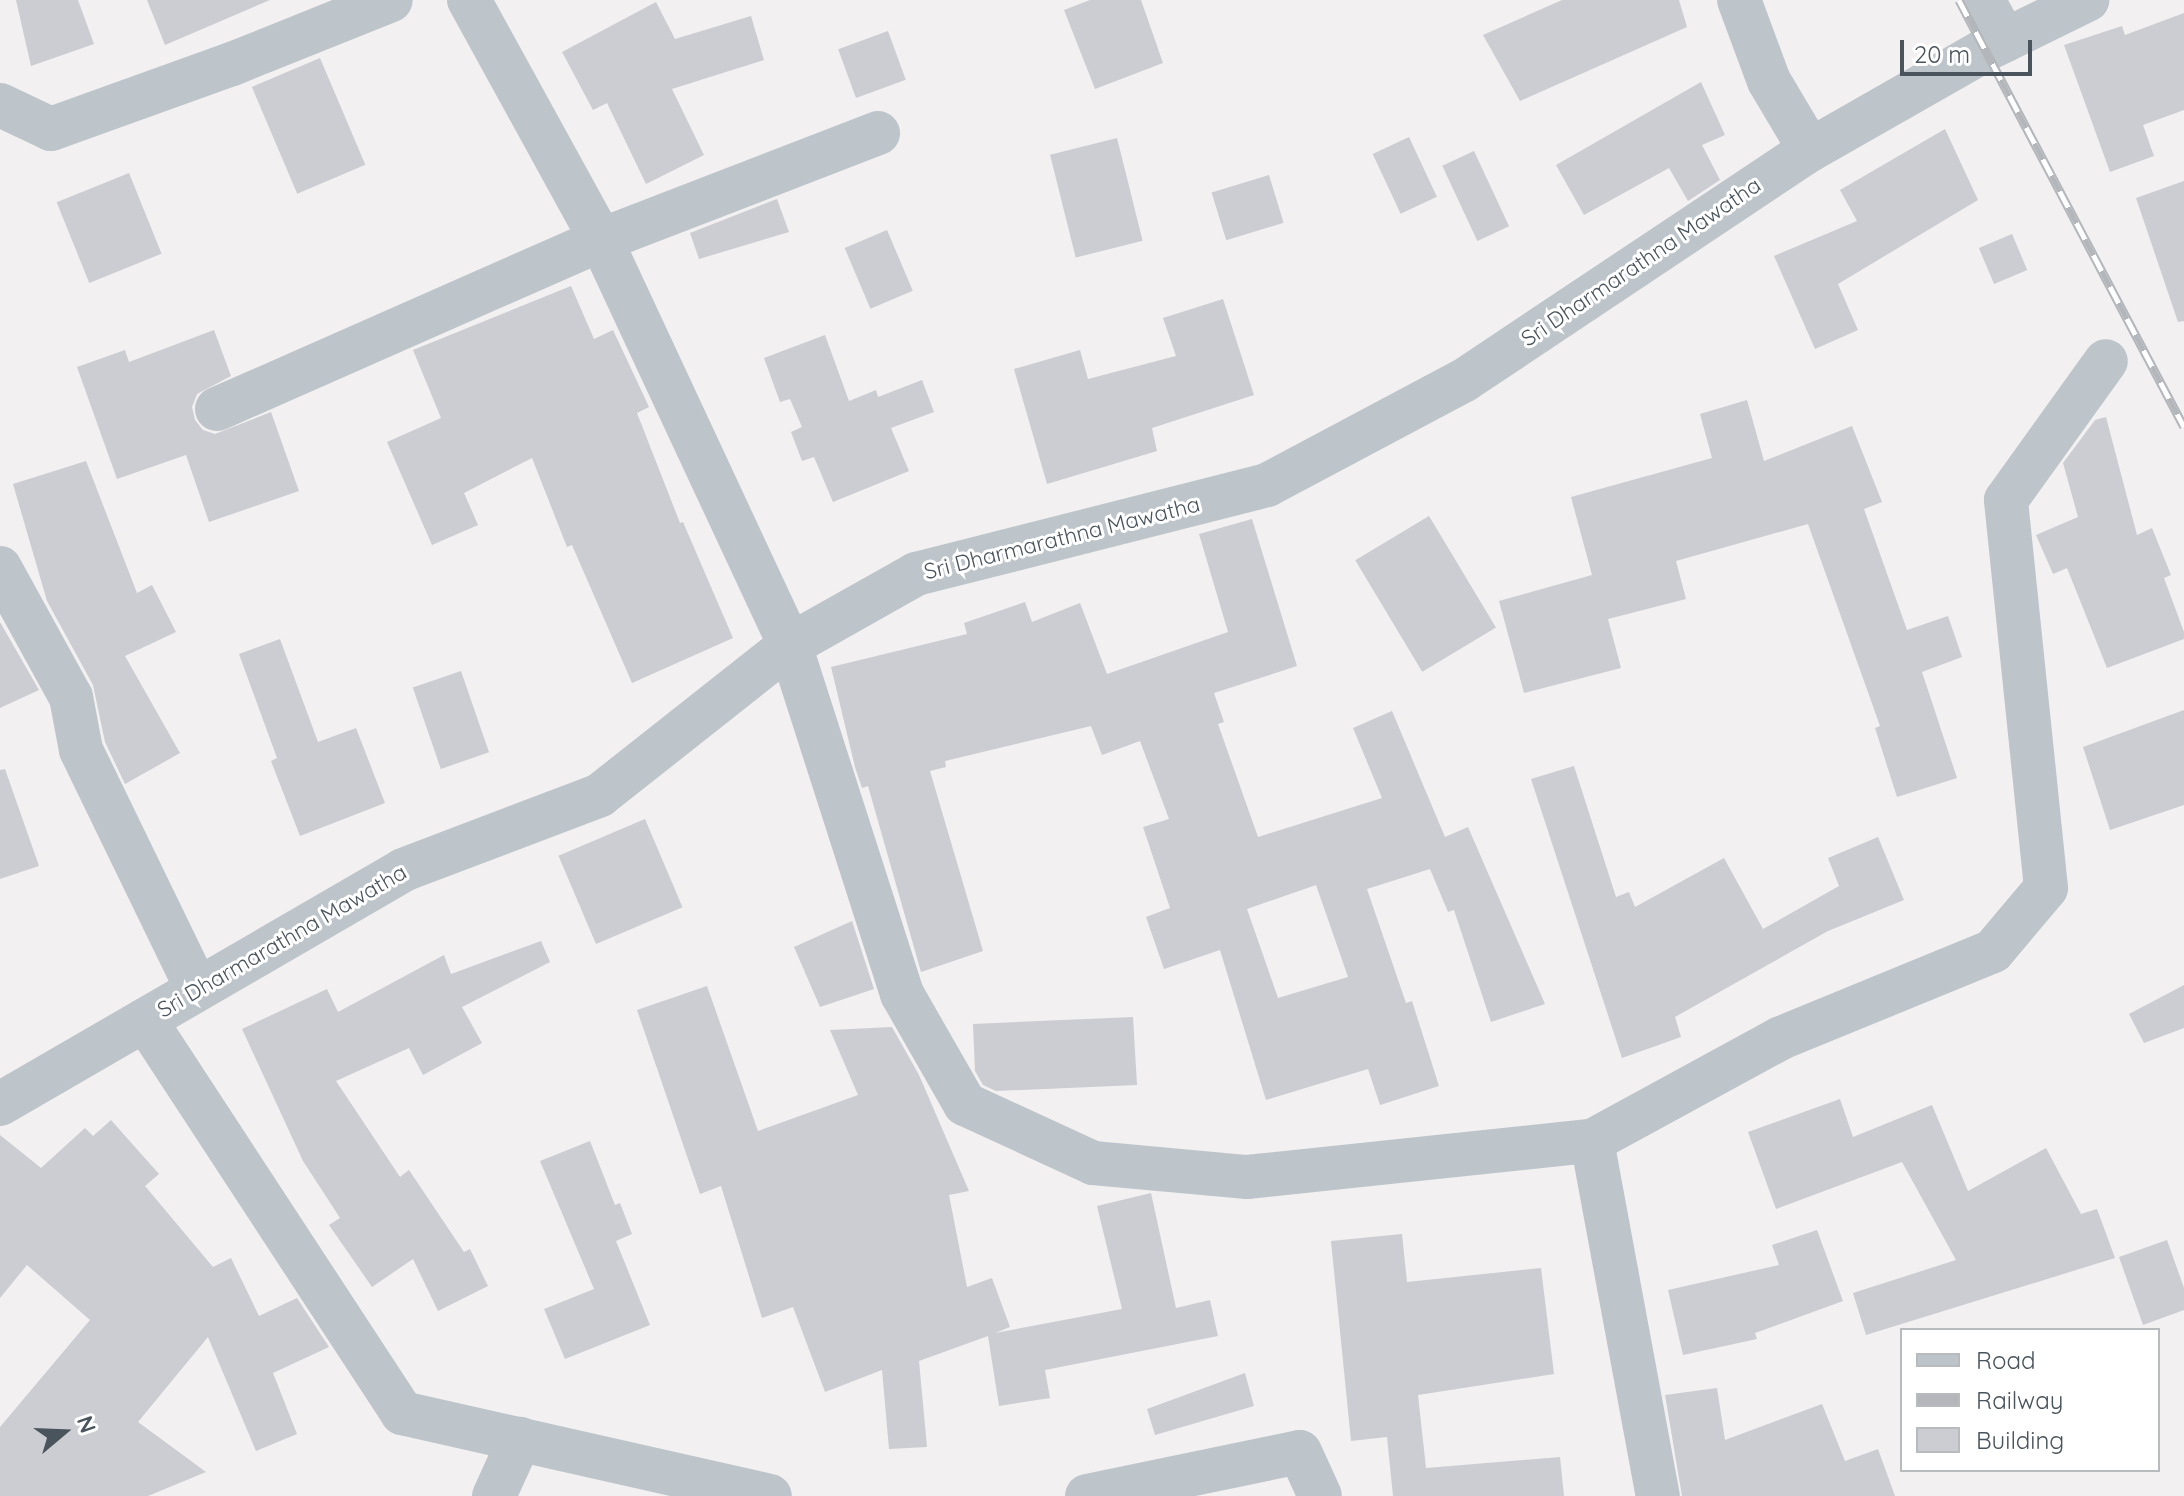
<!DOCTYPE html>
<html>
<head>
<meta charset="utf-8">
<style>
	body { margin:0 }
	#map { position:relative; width:2184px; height:1496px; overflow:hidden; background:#f2f0f0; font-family:Quicksand,sans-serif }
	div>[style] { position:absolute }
	.building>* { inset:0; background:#cbcdd2; transform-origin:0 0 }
	.street>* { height:44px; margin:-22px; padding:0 22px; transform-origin:22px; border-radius:22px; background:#bdc5cb }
	.rail>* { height:9px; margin-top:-4.5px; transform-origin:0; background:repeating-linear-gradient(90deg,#fff 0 18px,#b3b6ba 0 36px); box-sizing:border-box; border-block:2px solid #b3b6ba }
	span { translate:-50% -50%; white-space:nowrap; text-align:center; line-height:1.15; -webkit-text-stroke:6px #fff; paint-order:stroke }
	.street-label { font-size:22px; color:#4a545c }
	.legend { position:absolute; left:1900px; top:1328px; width:260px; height:144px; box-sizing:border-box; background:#fff; border:2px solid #b7bbbe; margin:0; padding:10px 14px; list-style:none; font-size:24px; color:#4a545c }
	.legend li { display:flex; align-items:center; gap:16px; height:40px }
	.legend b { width:40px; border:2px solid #b7bbbe }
	.north { position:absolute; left:24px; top:1392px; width:80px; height:80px; -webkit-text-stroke:6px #fff; paint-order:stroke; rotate:71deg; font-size:22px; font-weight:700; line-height:32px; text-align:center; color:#4a545c }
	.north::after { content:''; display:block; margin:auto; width:28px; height:36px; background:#4a545c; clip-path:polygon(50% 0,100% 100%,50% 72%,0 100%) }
	.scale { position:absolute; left:1900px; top:40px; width:132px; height:36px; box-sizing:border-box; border:4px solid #4a545c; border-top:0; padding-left:10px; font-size:24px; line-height:28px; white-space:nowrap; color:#4a545c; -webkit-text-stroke:6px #fff; paint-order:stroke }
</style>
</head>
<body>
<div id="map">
	<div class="building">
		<div style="clip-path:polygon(16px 0,78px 0,94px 44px,31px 66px)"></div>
		<div style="clip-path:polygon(147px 0,270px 0,165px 45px)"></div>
		<div style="clip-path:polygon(1090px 0,1141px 0,1163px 63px,1095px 89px,1064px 10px)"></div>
		<div style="clip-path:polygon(1562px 0,1679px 0,1687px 27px,1520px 101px,1483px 35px)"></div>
		<div style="clip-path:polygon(656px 2px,675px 39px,751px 16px,764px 60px,672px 89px,704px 155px,646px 184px,607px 103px,593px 110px,562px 52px)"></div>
		<div style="clip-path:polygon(2184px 13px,2184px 110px,2143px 125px,2154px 156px,2110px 172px,2064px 45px,2122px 26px,2125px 35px)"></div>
		<div style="left:888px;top:31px;width:52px;height:53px;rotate:70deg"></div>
		<div style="left:320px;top:58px;width:116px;height:74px;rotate:67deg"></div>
		<div style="clip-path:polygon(1701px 82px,1725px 135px,1702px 145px,1720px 180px,1688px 201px,1669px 168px,1584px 215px,1556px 165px)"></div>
		<div style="clip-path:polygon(1945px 129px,1978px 200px,1838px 284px,1858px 330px,1815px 349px,1774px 256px,1857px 221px,1840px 190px)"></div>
		<div style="left:1409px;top:137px;width:66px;height:40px;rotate:65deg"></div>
		<div style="left:1117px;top:138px;width:106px;height:69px;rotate:76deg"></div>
		<div style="left:1474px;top:151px;width:83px;height:35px;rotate:65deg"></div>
		<div style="left:129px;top:173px;width:87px;height:78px;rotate:68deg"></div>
		<div style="left:1269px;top:175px;width:50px;height:60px;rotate:73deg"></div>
		<div style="clip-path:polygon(2184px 181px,2184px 321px,2178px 322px,2136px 198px)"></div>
		<div style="clip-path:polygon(777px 199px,789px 232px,699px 259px,690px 233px)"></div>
		<div style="left:887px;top:230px;width:66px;height:46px;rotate:67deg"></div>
		<div style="left:2012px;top:234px;width:39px;height:36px;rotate:67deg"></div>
		<div style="clip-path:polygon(571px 286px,594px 339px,613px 330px,649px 407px,637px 413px,680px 523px,683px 522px,733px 638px,632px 683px,572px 545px,567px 547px,532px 458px,464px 493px,478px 525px,432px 545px,387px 442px,441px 418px,413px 350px)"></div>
		<div style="clip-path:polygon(1223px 299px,1254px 395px,1152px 428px,1157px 451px,1047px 484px,1014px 369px,1080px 350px,1088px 379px,1176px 356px,1163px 318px)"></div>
		<div style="clip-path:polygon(214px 330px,231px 376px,197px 394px,192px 407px,195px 420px,203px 430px,215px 434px,271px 412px,299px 491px,209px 522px,186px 455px,117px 479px,77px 367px,125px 350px,129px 362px)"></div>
		<div style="clip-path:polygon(825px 335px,849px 401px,876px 390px,878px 397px,922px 380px,934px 412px,891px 428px,909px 471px,833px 502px,814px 457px,802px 461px,791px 432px,802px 427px,790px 399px,780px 402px,764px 358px)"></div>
		<div style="clip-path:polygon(1747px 400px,1764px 461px,1852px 426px,1882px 502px,1864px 509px,1907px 630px,1948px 616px,1962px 657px,1922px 672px,1957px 778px,1897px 797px,1875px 728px,1880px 726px,1808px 524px,1676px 561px,1686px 599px,1608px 619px,1621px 668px,1524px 693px,1499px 601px,1592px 575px,1571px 497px,1712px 458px,1700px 414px)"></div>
		<div style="clip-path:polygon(2106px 417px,2137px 535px,2152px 528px,2171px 575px,2164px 578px,2184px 632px,2184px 639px,2107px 668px,2067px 568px,2053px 574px,2036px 535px,2078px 517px,2063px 463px,2095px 420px)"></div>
		<div style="clip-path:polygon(86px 461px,137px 593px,152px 585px,176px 632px,125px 656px,180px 753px,125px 784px,105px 742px,93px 685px,47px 601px,13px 484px)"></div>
		<div style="left:1429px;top:516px;width:130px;height:86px;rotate:59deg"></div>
		<div style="clip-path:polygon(evenodd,1252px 519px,1297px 666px,1214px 693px,1224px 722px,1218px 724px,1258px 837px,1382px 798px,1353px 728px,1392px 711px,1445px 837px,1468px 827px,1545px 1004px,1491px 1022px,1454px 910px,1448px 912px,1430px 869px,1367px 889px,1406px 1003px,1412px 1001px,1439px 1086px,1380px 1105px,1368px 1069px,1266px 1100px,1220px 950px,1164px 969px,1146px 917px,1170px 908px,1143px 827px,1169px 819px,1140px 741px,1102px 755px,1091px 726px,945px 761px,946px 767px,930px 771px,983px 951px,921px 972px,868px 786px,862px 788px,855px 767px,831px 667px,967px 634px,964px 623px,1025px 602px,1032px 622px,1080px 603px,1107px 674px,1228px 632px,1199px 534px,1252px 519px,1316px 885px,1348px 977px,1278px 998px,1247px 909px,1316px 885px)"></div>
		<div style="clip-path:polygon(0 622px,39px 690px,0 708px)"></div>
		<div style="clip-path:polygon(280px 639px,318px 742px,356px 728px,385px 803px,300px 836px,271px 761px,277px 758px,239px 654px)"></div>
		<div style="left:461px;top:671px;width:86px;height:51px;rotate:71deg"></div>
		<div style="clip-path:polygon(2184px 710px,2184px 805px,2110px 830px,2083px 747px)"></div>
		<div style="clip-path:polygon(1574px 766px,1616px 897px,1629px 892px,1635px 907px,1724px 858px,1763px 929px,1839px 886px,1828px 858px,1878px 837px,1904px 900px,1828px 931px,1675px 1017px,1681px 1037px,1622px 1058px,1531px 779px)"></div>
		<div style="clip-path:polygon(5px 769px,39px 866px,0 879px,0 770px)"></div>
		<div style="left:645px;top:819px;width:96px;height:94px;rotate:67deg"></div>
		<div style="clip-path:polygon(852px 921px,874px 989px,820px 1007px,794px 947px)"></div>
		<div style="clip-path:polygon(541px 941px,550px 962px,462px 1007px,482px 1043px,423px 1075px,409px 1048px,336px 1081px,400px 1177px,409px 1170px,464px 1252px,470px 1249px,488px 1286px,438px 1311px,413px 1259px,372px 1287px,329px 1225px,340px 1218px,303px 1161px,242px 1029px,327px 989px,338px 1012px,444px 955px,451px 974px)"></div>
		<div style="clip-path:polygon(2184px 985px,2184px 1028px,2144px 1043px,2129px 1014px)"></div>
		<div style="clip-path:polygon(707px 986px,758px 1131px,858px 1095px,830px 1030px,892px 1027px,919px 1075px,969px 1191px,949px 1195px,967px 1287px,992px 1278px,1010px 1327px,995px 1333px,1122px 1309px,1097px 1206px,1151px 1193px,1176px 1308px,1210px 1300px,1218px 1336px,1045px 1370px,1050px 1398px,999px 1406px,988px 1336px,919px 1361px,927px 1447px,889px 1449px,882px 1370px,825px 1392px,793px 1307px,762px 1318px,721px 1186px,700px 1194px,637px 1010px)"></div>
		<div style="clip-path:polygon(1133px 1017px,1137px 1085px,996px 1091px,983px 1085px,975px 1071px,973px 1024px)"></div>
		<div style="clip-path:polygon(1840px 1099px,1853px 1137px,1932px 1105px,1968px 1191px,2046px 1148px,2081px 1214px,2097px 1209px,2115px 1258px,1866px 1335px,1853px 1293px,1956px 1260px,1902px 1162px,1776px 1209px,1748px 1132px)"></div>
		<div style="clip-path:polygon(111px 1120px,159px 1174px,145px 1186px,213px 1267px,231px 1258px,259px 1316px,297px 1298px,329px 1347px,273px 1373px,297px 1434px,256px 1451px,208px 1337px,138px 1422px,206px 1472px,148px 1496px,0 1496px,0 1427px,90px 1320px,27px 1265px,0 1298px,0 1135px,41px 1168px,85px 1128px,93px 1136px)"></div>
		<div style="clip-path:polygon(590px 1141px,615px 1205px,620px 1203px,632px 1234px,616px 1241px,650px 1325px,565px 1359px,544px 1309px,594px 1289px,540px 1161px)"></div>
		<div style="clip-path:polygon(1817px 1230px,1843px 1301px,1755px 1333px,1757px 1339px,1683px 1355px,1668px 1290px,1779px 1265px,1772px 1245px)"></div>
		<div style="clip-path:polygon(1402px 1234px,1407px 1282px,1541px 1268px,1554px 1374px,1418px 1395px,1426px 1468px,1560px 1457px,1564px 1496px,1393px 1496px,1387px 1437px,1351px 1441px,1331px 1241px)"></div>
		<div style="clip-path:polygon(2167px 1240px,2184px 1288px,2184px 1310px,2143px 1325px,2119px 1257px)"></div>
		<div style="clip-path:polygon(1245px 1373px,1254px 1406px,1155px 1435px,1147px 1409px)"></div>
		<div style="clip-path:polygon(1717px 1388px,1725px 1440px,1822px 1404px,1845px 1461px,1878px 1449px,1895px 1496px,1682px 1496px,1665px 1395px)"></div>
	</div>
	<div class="street">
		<div style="left:469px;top:0;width:274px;rotate:61.2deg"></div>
		<div style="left:601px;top:240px;width:447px;rotate:65deg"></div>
		<div style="left:790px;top:645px;width:367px;rotate:72.2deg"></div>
		<div style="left:902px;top:994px;width:127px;rotate:60.2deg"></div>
		<div style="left:965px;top:1104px;width:141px;rotate:24.7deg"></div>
		<div style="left:1093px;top:1163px;width:155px;rotate:5.2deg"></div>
		<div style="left:1247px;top:1177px;width:347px;rotate:-6deg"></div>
		<div style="left:1592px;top:1141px;width:215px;rotate:-28.6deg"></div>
		<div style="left:1781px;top:1038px;width:229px;rotate:-22.3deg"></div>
		<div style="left:1993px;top:951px;width:82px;rotate:-49.9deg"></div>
		<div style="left:2046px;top:888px;width:390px;rotate:-95.9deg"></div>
		<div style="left:2006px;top:500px;width:171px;rotate:-54.3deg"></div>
		<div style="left:1739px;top:0;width:86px;rotate:69.7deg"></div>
		<div style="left:1769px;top:81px;width:80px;rotate:59.3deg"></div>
		<div style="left:1983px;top:0;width:46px;rotate:61.2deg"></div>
		<div style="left:0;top:105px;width:56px;rotate:25.2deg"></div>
		<div style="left:51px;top:129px;width:192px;rotate:-19.8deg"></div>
		<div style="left:232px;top:64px;width:171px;rotate:-21.9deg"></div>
		<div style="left:217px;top:409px;width:420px;rotate:-23.8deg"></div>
		<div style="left:601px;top:240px;width:297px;rotate:-21.1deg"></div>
		<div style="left:0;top:568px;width:147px;rotate:61.2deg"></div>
		<div style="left:71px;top:697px;width:54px;rotate:79.3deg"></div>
		<div style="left:81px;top:750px;width:266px;rotate:64.1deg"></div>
		<div style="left:145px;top:1020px;width:470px;rotate:56.8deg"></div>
		<div style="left:402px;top:1413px;width:377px;rotate:12.7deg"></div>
		<div style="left:0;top:1104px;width:466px;rotate:-30.1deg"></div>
		<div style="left:403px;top:870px;width:211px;rotate:-20.8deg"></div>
		<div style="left:600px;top:795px;width:242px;rotate:-38.3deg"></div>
		<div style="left:790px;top:645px;width:145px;rotate:-29.4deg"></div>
		<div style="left:916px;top:574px;width:362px;rotate:-14.2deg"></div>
		<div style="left:1267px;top:485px;width:222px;rotate:-28deg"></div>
		<div style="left:1463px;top:381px;width:417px;rotate:-33.7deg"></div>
		<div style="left:1810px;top:150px;width:202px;rotate:-29.7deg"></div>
		<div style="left:1985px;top:50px;width:114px;rotate:-26.1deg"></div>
		<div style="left:1592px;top:1141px;width:361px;rotate:79.5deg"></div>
		<div style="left:494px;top:1496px;width:63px;rotate:-65.5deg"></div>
		<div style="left:1087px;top:1496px;width:217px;rotate:-11.7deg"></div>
		<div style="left:1300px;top:1452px;width:48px;rotate:65.6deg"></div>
	</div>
	<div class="rail">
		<div style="left:1959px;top:0;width:482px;rotate:62.2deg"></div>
	</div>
	<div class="street-label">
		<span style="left:1641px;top:262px;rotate:-34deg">Sri Dharmarathna Mawatha</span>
		<span style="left:1062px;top:538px;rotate:-14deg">Sri Dharmarathna Mawatha</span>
		<span style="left:282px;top:941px;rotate:-30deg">Sri Dharmarathna Mawatha</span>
	</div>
	<ul class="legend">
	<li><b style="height:10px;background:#bdc5cb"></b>Road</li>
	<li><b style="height:10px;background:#b3b6ba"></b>Railway</li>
	<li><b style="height:22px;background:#cbcdd2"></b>Building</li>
	</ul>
	<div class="north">N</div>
	<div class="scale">20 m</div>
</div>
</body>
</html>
